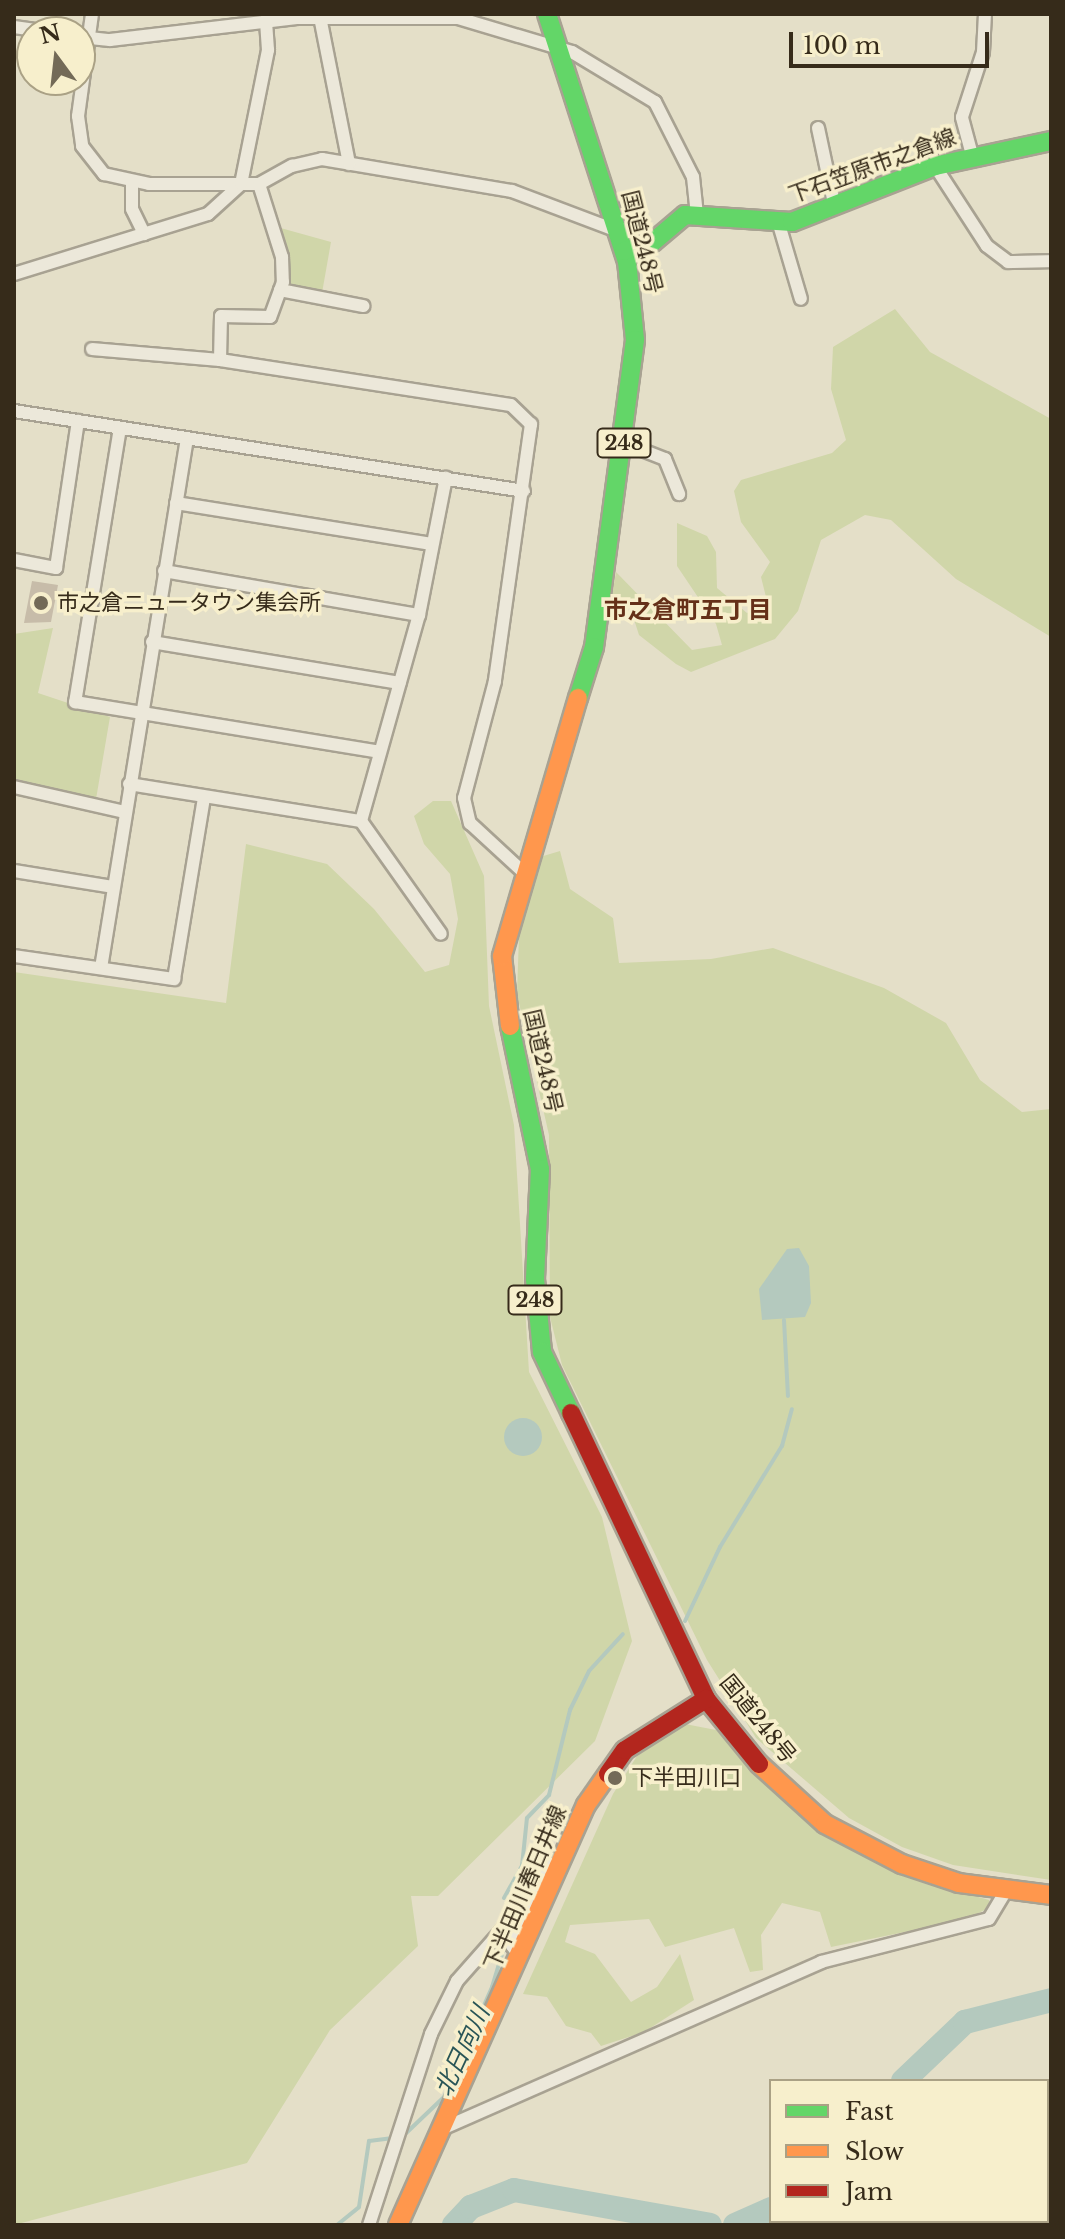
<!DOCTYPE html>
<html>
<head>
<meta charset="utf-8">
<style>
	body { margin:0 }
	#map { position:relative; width:1065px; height:2239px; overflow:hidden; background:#e4dfc8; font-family:"Libre Baskerville","Noto Sans JP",serif }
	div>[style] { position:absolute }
	.green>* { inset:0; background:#d0d6a9 }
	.water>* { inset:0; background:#b4c9be }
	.round { border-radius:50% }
	.stream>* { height:4px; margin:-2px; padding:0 2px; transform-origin:2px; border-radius:2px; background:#b4c9be }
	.river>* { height:24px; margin:-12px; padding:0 12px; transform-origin:12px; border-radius:12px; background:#b4c9be }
	.building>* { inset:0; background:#c7bca9 }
	.roads { filter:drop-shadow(2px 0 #a8a292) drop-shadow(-2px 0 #a8a292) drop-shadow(0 2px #a8a292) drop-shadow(0 -2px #a8a292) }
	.street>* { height:12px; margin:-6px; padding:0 6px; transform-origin:6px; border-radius:6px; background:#ece8da }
	.fast>* { height:18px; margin:-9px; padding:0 9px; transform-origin:9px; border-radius:9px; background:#63d668 }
	.slow>* { height:18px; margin:-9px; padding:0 9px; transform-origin:9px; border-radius:9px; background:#ff974d }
	.jam>* { height:18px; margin:-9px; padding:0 9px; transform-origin:9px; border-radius:9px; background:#b3261e }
	.dots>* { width:22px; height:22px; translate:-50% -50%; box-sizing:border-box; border:4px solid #f7efcc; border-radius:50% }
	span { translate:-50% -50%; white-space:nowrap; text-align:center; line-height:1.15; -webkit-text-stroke:7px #f7efcc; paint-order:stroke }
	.shield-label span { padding:2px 6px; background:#f7efcc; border:2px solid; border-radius:6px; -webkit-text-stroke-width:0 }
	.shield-label { font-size:20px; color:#362b1a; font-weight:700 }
	.street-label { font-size:22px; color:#362b1a }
	.poi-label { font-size:22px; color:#362b1a }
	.left { translate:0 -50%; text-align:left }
	.neighbourhood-label { font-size:24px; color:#653018; font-weight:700 }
	.water-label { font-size:24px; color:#295557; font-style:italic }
	.frame { position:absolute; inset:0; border:16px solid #362b1a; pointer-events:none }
	.legend { position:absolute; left:769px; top:2079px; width:280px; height:144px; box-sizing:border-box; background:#f7efcc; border:2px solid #aaa185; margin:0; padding:10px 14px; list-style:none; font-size:24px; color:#362b1a }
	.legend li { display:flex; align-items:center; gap:16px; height:40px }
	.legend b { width:40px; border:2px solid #aaa185 }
	.north { position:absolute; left:16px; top:16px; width:80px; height:80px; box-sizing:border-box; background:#f7efcc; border:2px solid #aaa185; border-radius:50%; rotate:345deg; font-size:22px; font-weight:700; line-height:32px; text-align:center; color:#362b1a }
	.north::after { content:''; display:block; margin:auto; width:28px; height:36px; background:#736a57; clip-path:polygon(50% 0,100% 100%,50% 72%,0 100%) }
	.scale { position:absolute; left:789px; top:32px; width:200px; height:36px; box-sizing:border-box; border:4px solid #362b1a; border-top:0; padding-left:10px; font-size:24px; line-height:28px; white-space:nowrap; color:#362b1a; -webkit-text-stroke:6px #f7efcc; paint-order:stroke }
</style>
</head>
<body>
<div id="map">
	<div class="green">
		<div style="clip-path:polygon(277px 227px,331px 242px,322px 293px,286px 288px)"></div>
		<div style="clip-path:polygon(895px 309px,930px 352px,1051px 419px,1051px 637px,956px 579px,891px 520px,865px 515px,821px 540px,798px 611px,775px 639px,691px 672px,676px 664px,639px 635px,630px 607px,612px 596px,616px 572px,692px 650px,722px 645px,716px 624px,677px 566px,677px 523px,707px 536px,716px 552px,717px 588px,747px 613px,767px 601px,761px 577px,770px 562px,741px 522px,734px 491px,741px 480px,832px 453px,846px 440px,831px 389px,833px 347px)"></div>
		<div style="clip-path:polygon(53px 628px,38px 693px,110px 717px,95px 805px,14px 787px,14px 634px)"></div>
		<div style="clip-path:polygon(433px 801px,451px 801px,484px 876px,489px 1006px,514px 1125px,529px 1372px,602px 1517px,632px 1641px,595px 1741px,438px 1896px,411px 1896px,418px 1946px,330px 2030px,247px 2163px,14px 2225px,14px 972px,226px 1003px,246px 844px,327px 864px,374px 909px,425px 972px,449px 965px,458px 919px,450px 874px,424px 844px,414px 816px)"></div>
		<div style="clip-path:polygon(560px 851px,570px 889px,613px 918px,619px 963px,711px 959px,773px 948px,884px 988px,946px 1023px,980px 1080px,1022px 1112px,1051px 1109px,1051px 1880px,953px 1865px,902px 1847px,849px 1818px,756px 1738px,707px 1660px,562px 1365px,550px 1317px,549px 1135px,517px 994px,519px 935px,540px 857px)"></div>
		<div style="clip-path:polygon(685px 1724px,716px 1730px,765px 1783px,921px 1881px,989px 1900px,991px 1907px,964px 1920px,831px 1947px,820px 1912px,782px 1903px,761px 1935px,763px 1970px,750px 1972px,734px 1928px,665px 1947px,649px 1919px,570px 1925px,565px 1942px,595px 1954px,631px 2002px,657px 1987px,680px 1954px,694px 2000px,644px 2032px,601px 2046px,591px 2033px,566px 2026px,547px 1997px,523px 1994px,613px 1794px,637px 1756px)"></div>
	</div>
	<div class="water">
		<div style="clip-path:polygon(799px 1248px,809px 1266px,811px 1303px,805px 1317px,762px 1320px,759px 1289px,787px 1249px)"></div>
		<div class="round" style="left:504px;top:1418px;width:38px;height:38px"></div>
	</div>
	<div class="stream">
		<div style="left:784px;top:1320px;width:76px;rotate:87deg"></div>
		<div style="left:685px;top:1621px;width:82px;rotate:-64.7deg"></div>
		<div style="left:720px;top:1547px;width:119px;rotate:-58.5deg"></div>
		<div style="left:782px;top:1446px;width:38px;rotate:-75deg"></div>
		<div style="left:504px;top:1898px;width:37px;rotate:-61deg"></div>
		<div style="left:522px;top:1866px;width:48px;rotate:-84.1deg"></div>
		<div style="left:527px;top:1818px;width:32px;rotate:-46deg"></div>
		<div style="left:549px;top:1795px;width:88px;rotate:-76.1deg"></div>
		<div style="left:570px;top:1710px;width:43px;rotate:-64deg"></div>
		<div style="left:589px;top:1671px;width:50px;rotate:-47.4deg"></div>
		<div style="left:402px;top:2137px;width:58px;rotate:-43.6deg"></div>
		<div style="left:444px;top:2097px;width:120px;rotate:-66.4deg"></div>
		<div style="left:492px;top:1987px;width:59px;rotate:-73.1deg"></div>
		<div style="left:337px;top:2225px;width:28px;rotate:-39deg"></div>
		<div style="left:359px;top:2207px;width:67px;rotate:-81.4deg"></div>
		<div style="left:369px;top:2141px;width:24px;rotate:-7deg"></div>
	</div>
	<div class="river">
		<div style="left:903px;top:2081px;width:86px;rotate:-43.6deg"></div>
		<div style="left:965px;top:2022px;width:89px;rotate:-14.3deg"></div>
		<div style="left:454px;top:2225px;width:25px;rotate:-47deg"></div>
		<div style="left:471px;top:2207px;width:46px;rotate:-21.6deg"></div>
		<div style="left:514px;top:2190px;width:199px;rotate:10.1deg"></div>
		<div style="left:735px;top:2225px;width:39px;rotate:-24deg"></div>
	</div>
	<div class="building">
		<div style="clip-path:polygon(32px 581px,58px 585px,51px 622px,24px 623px)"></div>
	</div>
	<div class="roads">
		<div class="street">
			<div style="left:92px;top:14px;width:103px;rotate:97.8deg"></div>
			<div style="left:78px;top:116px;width:30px;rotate:82deg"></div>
			<div style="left:82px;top:146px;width:36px;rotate:52deg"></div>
			<div style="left:104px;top:174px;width:46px;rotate:12.5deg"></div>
			<div style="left:149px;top:184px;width:110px"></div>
			<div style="left:259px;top:184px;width:38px;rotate:-29deg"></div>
			<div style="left:292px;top:166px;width:31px;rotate:-13deg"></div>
			<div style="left:322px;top:159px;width:193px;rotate:9.6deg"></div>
			<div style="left:512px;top:191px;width:113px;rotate:20.7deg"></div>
			<div style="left:320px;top:17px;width:150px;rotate:78.8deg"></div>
			<div style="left:14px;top:27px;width:34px;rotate:8deg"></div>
			<div style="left:80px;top:37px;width:30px;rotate:6deg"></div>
			<div style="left:110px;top:40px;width:188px;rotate:-6.7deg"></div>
			<div style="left:297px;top:18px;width:161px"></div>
			<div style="left:458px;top:18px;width:119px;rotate:16.6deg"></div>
			<div style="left:572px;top:52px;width:97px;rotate:31.1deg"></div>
			<div style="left:655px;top:102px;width:84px;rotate:63.1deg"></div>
			<div style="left:693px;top:177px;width:37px;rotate:84deg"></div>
			<div style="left:818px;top:128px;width:77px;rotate:78deg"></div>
			<div style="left:972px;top:155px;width:39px;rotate:-105deg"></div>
			<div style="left:962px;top:117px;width:68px;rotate:-72.1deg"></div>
			<div style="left:983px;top:52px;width:38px;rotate:-87deg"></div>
			<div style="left:935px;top:166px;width:95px;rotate:57deg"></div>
			<div style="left:987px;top:246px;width:26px;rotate:37deg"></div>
			<div style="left:1008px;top:262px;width:43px;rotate:-1.3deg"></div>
			<div style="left:132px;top:182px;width:27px;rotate:90deg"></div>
			<div style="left:132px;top:209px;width:28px;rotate:64deg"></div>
			<div style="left:259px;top:184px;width:77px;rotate:72.5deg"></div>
			<div style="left:282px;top:257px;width:25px;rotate:88deg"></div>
			<div style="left:283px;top:282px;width:37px;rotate:110deg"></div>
			<div style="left:270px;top:317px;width:49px;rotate:-178.8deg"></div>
			<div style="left:221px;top:316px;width:44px;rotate:91.3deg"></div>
			<div style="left:220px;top:360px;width:294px;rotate:8.8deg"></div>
			<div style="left:511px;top:405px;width:28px;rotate:44deg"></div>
			<div style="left:531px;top:424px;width:260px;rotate:98deg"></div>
			<div style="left:495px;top:681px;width:121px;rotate:104.8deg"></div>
			<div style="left:464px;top:798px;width:26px;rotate:77deg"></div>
			<div style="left:470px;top:823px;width:71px;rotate:42.7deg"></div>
			<div style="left:778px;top:221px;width:81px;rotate:73.6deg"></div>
			<div style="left:14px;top:274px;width:203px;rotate:-17.2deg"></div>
			<div style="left:208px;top:214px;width:45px;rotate:-42.3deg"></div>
			<div style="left:241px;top:184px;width:137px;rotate:-78.6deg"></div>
			<div style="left:268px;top:50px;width:30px;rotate:-94deg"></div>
			<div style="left:280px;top:290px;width:85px;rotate:10.9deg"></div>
			<div style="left:92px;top:349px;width:128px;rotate:4.9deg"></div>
			<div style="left:14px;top:411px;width:516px;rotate:8.91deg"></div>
			<div style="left:120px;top:428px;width:278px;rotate:99.3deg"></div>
			<div style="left:75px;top:702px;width:308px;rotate:9.3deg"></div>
			<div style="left:624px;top:443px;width:44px;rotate:21.3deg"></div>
			<div style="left:665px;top:459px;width:38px;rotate:68deg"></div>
			<div style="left:176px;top:503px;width:259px;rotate:9.1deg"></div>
			<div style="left:14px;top:560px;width:43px;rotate:10.8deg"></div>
			<div style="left:56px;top:568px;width:149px;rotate:-81.5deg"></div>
			<div style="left:164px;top:571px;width:259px;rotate:9.8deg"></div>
			<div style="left:152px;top:642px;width:251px;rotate:9.4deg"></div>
			<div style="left:129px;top:784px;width:235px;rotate:9.1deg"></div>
			<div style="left:361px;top:821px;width:214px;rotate:-74.3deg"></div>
			<div style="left:419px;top:615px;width:140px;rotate:-78.9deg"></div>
			<div style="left:14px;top:787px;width:114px;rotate:12.7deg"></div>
			<div style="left:361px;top:821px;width:138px;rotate:54.7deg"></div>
			<div style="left:14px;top:871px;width:100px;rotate:9.2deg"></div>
			<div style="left:14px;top:956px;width:162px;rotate:8.2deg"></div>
			<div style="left:174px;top:979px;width:184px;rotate:-80.6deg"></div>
			<div style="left:101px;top:968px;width:537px;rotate:-80.78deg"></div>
			<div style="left:446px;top:2127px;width:410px;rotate:-23.7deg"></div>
			<div style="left:821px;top:1962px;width:173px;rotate:-14.4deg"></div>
			<div style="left:989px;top:1919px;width:33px;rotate:-59deg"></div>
			<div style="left:369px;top:2225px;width:201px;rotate:-72deg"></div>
			<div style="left:431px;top:2034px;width:59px;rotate:-63.9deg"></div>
			<div style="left:457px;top:1981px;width:94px;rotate:-48.5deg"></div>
			<div style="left:519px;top:1911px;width:54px;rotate:-72.9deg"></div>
			<div style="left:535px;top:1859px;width:7px;rotate:-8deg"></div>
			<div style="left:542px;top:1858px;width:8px;rotate:40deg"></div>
			<div style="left:548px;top:1863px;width:90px;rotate:113.4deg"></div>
			<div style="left:512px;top:1946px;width:13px;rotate:51deg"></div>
		</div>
		<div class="fast">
			<div style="left:547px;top:14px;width:260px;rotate:72.1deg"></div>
			<div style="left:627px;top:261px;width:79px;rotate:84.2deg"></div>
			<div style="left:635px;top:340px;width:310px;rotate:97.6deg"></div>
			<div style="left:594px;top:647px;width:53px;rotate:107.4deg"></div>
			<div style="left:624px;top:251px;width:30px;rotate:-17deg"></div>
			<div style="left:653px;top:242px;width:42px;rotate:-40.2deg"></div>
			<div style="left:685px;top:215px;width:107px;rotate:3.7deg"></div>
			<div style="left:792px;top:222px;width:154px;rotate:-21.4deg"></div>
			<div style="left:935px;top:166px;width:119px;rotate:-12.2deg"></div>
			<div style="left:510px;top:1026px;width:146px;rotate:78.2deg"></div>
			<div style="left:540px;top:1169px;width:110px;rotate:92.6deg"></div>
			<div style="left:535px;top:1279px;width:73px;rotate:84.5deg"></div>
			<div style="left:542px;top:1352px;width:68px;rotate:64.6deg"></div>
		</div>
		<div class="slow">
			<div style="left:510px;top:1026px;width:70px;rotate:-96.5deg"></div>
			<div style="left:502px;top:956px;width:269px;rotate:-73.6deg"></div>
			<div style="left:759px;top:1764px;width:89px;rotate:42.3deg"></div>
			<div style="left:825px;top:1824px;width:87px;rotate:27.5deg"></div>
			<div style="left:902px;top:1864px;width:60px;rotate:18.4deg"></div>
			<div style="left:959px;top:1883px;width:93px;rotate:7.4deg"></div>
			<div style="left:398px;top:2225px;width:460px;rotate:-65.9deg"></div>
			<div style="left:586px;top:1805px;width:38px;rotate:-55deg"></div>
		</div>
		<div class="jam">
			<div style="left:571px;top:1413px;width:316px;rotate:64.7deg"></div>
			<div style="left:706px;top:1699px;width:84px;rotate:50.8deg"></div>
			<div style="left:608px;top:1774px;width:29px;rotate:-55deg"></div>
			<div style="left:625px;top:1750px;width:96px;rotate:-32.2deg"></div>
		</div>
	</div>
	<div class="dots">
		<div style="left:41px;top:603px;background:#736a57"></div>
		<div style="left:615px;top:1778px;background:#736a57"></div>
	</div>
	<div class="shield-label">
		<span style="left:624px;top:443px">248</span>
		<span style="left:535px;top:1300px">248</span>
	</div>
	<div class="street-label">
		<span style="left:872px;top:166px;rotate:-20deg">下石笠原市之倉線</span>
		<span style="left:642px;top:242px;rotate:76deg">国道248号</span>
		<span style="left:543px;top:1061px;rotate:77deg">国道248号</span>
		<span style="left:758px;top:1719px;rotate:51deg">国道248号</span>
		<span style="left:525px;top:1888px;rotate:-67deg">下半田川春日井線</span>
	</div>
	<div class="poi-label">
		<span class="left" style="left:57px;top:603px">市之倉ニュータウン集会所</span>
		<span class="left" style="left:631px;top:1778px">下半田川口</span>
	</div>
	<div class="neighbourhood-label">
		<span style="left:688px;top:610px">市之倉町五丁目</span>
	</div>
	<div class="water-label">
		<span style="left:462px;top:2051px;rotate:-65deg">北日向川</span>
	</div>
	<div class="frame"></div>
	<ul class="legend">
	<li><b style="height:10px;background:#63d668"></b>Fast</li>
	<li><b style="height:10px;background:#ff974d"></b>Slow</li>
	<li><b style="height:10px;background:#b3261e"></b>Jam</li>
	</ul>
	<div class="north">N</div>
	<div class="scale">100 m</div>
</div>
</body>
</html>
